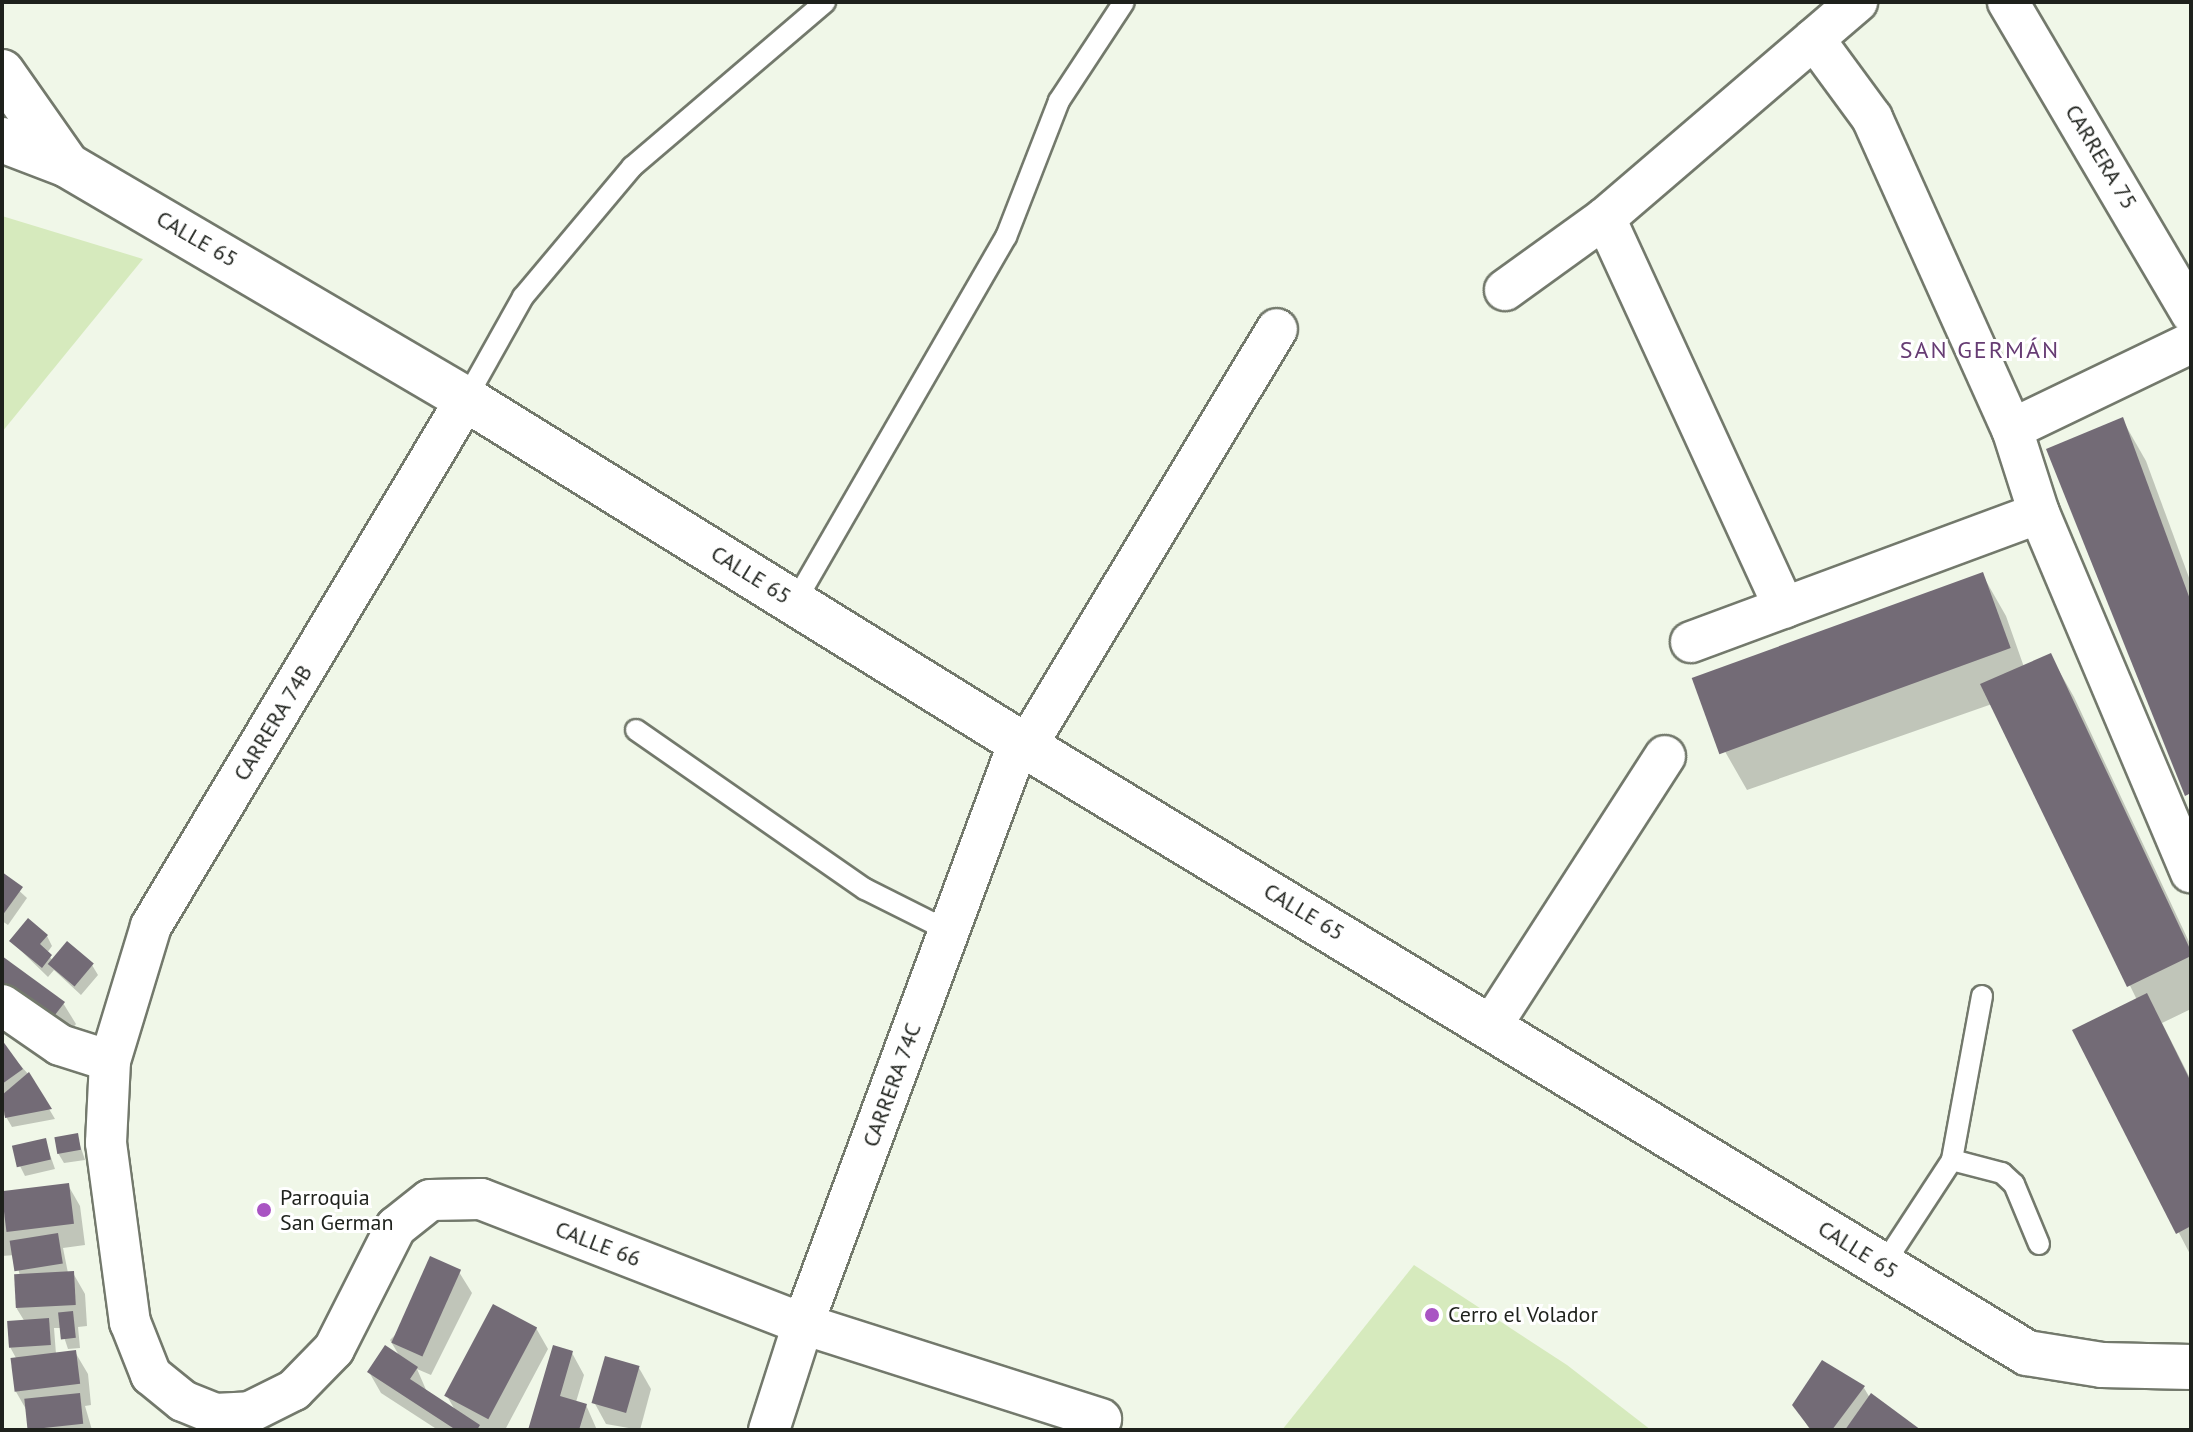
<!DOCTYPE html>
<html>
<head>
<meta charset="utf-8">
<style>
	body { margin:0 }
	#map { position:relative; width:2193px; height:1432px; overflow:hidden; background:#f0f7e8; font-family:"PT Sans",sans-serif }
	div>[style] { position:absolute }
	.green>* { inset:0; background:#d6eabd }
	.shadow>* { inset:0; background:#0003 }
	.building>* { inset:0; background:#736b76; transform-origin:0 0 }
	.roads { filter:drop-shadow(2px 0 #73796c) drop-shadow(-2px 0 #73796c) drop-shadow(0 2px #73796c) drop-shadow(0 -2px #73796c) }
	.service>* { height:20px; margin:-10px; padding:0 10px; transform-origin:10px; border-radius:10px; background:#fff }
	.minor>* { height:40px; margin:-20px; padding:0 20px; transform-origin:20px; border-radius:20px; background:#fff }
	.tertiary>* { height:44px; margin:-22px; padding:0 22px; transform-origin:22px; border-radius:22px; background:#fff }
	.secondary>* { height:44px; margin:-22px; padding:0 22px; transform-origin:22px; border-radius:22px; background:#fff }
	.dots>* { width:22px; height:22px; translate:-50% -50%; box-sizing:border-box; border:4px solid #fff; border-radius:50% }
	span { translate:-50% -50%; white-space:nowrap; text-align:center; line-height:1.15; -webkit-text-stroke:6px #fff; paint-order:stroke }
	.street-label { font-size:22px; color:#1e211c }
	.poi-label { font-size:22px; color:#1e211c }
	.left { translate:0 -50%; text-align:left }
	.neighbourhood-label { font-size:24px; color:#663c73; letter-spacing:2px }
	.frame { position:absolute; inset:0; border:4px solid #1e211c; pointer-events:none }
</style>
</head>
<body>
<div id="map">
	<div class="green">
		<div style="clip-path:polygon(2px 216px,143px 259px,2px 432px)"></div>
		<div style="clip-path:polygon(1414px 1265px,1567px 1365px,1651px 1430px,1282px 1430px)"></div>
	</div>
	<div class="shadow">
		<div style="clip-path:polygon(2122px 419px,2146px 461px,2191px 583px,2191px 802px)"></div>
		<div style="clip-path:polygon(1982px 574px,2006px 616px,2024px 667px,2050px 655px,2074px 697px,2191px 946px,2191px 1009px,2162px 1023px,2191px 1080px,2191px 1256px,2074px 1031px,2137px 1000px,1992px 704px,1747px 790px,1723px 748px)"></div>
		<div style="clip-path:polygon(2px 875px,27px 898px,8px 925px,2px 921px)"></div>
		<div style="clip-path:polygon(47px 936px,52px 946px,47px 953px,53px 961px,92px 965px,98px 975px,81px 995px,54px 970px,48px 977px,11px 941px)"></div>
		<div style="clip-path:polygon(2px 958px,63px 1003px,76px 1024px,61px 1044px)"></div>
		<div style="clip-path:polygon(2px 1045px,29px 1075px,55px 1119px,12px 1127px,5px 1115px,2px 1118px)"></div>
		<div style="clip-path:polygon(77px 1136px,85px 1160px,64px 1163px,58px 1153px)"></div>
		<div style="clip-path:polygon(45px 1140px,55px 1169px,25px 1176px,20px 1166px)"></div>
		<div style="clip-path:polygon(68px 1185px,80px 1206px,85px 1245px,63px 1248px,68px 1273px,73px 1273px,85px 1294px,87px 1326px,78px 1327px,80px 1348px,68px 1349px,61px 1328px,54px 1328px,56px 1354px,75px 1352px,88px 1374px,91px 1405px,85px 1406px,92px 1430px,30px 1430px,27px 1411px,15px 1390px,16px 1358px,10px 1347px,25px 1322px,17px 1309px,16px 1276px,20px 1276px,15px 1255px,2px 1256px,2px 1194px)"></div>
		<div style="clip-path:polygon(459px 1272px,472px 1293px,431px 1375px,417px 1369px,427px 1392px,455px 1410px,447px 1396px,536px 1328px,548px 1349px,505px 1430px,438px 1430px,381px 1393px,369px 1372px,400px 1357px,390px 1340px)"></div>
		<div style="clip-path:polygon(572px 1353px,584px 1375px,576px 1402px,586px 1405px,597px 1430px,530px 1430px)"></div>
		<div style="clip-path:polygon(639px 1368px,651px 1389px,640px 1430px,606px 1424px,594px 1402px)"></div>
		<div style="clip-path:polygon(1864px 1388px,1870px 1398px,1917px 1430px,1810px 1430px,1795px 1405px)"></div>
	</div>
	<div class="building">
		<div style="clip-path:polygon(2123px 417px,2191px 602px,2191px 793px,2185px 796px,2046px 449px)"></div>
		<div style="left:1983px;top:572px;width:81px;height:310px;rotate:70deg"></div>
		<div style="clip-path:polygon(2051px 653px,2191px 951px,2191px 956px,2127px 987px,1980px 684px)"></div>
		<div style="clip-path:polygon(2px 872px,23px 887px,2px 916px)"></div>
		<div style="clip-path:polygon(28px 918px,48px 935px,40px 944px,52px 955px,42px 968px,9px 941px)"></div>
		<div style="left:67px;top:941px;width:35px;height:30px;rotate:40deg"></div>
		<div style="clip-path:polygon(2px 956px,65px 1002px,48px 1024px,2px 990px)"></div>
		<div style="clip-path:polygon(2147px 993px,2191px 1082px,2191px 1226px,2176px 1234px,2072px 1030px)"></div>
		<div style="clip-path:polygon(2px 1040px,23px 1069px,2px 1084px)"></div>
		<div style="clip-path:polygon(29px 1072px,52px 1109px,5px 1118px,2px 1095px)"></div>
		<div style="left:78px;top:1133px;width:17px;height:24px;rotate:80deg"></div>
		<div style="left:46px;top:1138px;width:22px;height:35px;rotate:77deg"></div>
		<div style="left:69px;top:1183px;width:41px;height:68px;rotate:83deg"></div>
		<div style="left:58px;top:1233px;width:31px;height:49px;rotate:81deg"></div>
		<div style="left:430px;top:1256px;width:34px;height:95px;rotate:24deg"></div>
		<div style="left:74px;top:1271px;width:34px;height:60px;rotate:87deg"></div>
		<div style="left:493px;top:1304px;width:50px;height:104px;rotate:28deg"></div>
		<div style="left:73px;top:1311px;width:27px;height:15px;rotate:84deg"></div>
		<div style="left:49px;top:1318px;width:27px;height:42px;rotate:86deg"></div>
		<div style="clip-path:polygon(385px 1345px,418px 1367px,410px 1379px,480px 1425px,477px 1430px,456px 1430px,367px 1372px)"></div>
		<div style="clip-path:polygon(553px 1345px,573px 1351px,560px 1396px,587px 1404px,579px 1430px,528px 1430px)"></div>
		<div style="left:76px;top:1350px;width:34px;height:66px;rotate:83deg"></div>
		<div style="left:605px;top:1356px;width:36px;height:49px;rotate:16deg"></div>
		<div style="clip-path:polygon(1822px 1360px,1865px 1386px,1832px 1430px,1811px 1430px,1792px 1405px)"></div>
		<div style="left:80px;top:1393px;width:31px;height:56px;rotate:84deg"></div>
		<div style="clip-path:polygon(1871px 1393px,1921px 1430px,1845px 1430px)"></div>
	</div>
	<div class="roads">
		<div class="service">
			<div style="left:466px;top:399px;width:117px;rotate:-60.8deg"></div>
			<div style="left:523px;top:297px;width:170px;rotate:-50deg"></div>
			<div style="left:632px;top:167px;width:254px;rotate:-40.5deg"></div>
			<div style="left:795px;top:602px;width:422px;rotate:-60deg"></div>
			<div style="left:1006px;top:237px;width:146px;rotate:-68.7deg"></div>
			<div style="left:1059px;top:101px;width:118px;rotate:-56.7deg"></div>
			<div style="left:636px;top:730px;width:279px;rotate:34.8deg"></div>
			<div style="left:865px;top:889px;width:94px;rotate:26.6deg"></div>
			<div style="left:1982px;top:996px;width:167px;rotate:100.4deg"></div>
			<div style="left:1952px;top:1160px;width:52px;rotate:14.6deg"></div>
			<div style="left:2002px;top:1173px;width:16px;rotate:43deg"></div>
			<div style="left:2014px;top:1184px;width:65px;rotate:67.4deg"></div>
			<div style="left:1884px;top:1264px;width:124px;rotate:-56.8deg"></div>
		</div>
		<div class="minor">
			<div style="left:2008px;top:2px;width:361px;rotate:59.5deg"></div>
			<div style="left:1814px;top:39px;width:98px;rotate:53.7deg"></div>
			<div style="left:1872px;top:118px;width:341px;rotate:65.8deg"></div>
			<div style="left:2012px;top:429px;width:88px;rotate:72.2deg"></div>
			<div style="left:2039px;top:513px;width:390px;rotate:67.1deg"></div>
			<div style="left:1605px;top:218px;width:429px;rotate:65.3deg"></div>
			<div style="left:1505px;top:290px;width:123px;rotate:-35.8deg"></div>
			<div style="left:1605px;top:218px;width:332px;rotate:-40.6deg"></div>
			<div style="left:466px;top:399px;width:614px;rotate:120.87deg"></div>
			<div style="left:151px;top:926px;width:141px;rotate:106.9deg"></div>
			<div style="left:110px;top:1061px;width:82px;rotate:92.8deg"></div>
			<div style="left:106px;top:1143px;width:181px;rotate:82.4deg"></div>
			<div style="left:130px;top:1322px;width:57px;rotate:68.4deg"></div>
			<div style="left:151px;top:1375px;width:41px;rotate:39.1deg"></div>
			<div style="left:183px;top:1401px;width:35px;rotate:22deg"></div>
			<div style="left:215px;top:1414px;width:35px;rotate:-3deg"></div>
			<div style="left:250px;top:1412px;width:49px;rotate:-26.6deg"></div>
			<div style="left:294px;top:1390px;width:57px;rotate:-45.7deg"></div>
			<div style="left:334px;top:1349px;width:137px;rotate:-63.1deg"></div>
			<div style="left:396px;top:1227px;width:43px;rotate:-38.5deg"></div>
			<div style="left:430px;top:1200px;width:51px;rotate:-1.1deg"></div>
			<div style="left:481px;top:1199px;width:345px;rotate:21.2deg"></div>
			<div style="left:803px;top:1324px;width:313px;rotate:17.7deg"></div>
			<div style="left:2012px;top:429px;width:199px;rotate:-25.7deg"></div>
			<div style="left:1691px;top:642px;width:371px;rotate:-20.3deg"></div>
			<div style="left:1027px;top:745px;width:485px;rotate:-59deg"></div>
			<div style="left:2px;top:1005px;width:70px;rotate:34.6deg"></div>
			<div style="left:60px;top:1045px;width:52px;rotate:17.7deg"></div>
			<div style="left:1491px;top:1026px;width:321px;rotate:-57.2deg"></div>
			<div style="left:769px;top:1430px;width:111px;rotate:-72.2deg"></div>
			<div style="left:803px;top:1324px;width:621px;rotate:-69.64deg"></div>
		</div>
		<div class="tertiary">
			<div style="left:2px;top:72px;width:113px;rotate:55deg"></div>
		</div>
		<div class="secondary">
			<div style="left:2px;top:140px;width:70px;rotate:21deg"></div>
			<div style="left:67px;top:165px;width:463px;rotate:30.4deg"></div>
			<div style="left:466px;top:399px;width:651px;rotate:31.81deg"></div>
			<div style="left:1019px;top:742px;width:1179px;rotate:31.22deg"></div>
			<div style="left:2027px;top:1353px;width:76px;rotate:9.1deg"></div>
			<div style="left:2102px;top:1365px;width:89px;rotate:1.3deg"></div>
		</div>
	</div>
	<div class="dots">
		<div style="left:264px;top:1210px;background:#a954c3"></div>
		<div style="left:1432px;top:1315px;background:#a954c3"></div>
	</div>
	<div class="street-label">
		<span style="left:2101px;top:157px;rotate:59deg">CARRERA 75</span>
		<span style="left:197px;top:239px;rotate:30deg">CALLE 65</span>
		<span style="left:751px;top:575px;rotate:32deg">CALLE 65</span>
		<span style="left:273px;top:723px;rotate:-59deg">CARRERA 74B</span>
		<span style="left:1304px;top:912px;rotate:31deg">CALLE 65</span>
		<span style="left:892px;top:1085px;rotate:-70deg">CARRERA 74C</span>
		<span style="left:598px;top:1244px;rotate:21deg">CALLE 66</span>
		<span style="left:1858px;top:1250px;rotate:32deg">CALLE 65</span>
	</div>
	<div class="poi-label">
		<span class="left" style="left:280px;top:1210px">Parroquia<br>San German</span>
		<span class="left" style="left:1448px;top:1315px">Cerro el Volador</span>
	</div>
	<div class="neighbourhood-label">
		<span style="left:1980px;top:350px">SAN GERMÁN</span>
	</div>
	<div class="frame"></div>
</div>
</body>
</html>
